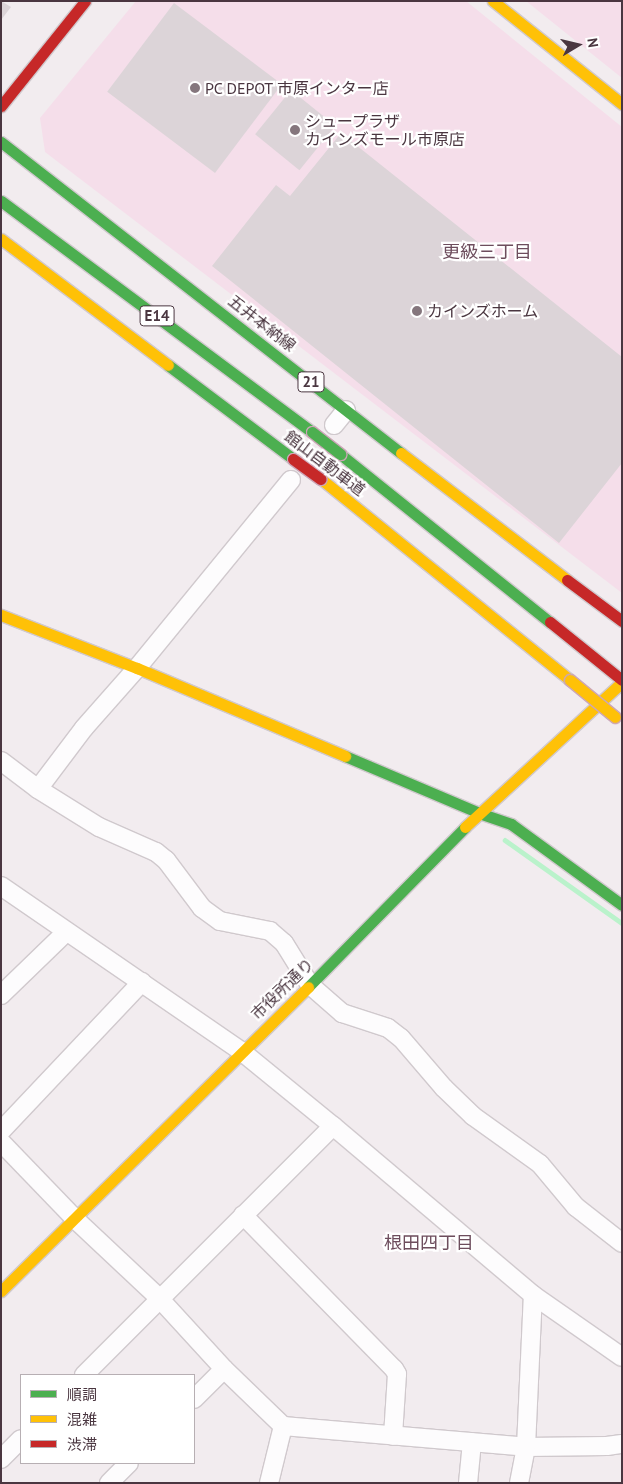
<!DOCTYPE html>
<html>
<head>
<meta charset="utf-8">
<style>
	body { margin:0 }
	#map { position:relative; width:623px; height:1484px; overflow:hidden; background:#f2ecef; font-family:"PT Sans","Noto Sans JP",sans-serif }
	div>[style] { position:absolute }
	.commercial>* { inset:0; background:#f5deea }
	.stream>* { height:4.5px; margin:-2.25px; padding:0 2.25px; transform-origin:2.25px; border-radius:2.25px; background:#baf2cb }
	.building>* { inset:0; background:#dcd4d8; transform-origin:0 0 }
	.roads { filter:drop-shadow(1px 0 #d0c9cd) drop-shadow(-1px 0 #d0c9cd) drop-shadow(0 1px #d0c9cd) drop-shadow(0 -1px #d0c9cd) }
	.street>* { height:18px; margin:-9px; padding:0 9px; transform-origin:9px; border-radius:9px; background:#fdfcfd }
	.fast>* { height:11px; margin:-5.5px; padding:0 5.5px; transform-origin:5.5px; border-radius:5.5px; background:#4caf50 }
	.slow>* { height:11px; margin:-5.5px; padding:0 5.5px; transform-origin:5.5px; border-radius:5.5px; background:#ffc107 }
	.jam>* { height:11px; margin:-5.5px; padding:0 5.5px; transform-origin:5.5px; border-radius:5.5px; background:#c62828 }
	.bridges { filter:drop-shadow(1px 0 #cca6b7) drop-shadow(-1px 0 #cca6b7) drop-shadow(0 1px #cca6b7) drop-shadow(0 -1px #cca6b7) }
	.fast-bridge>* { height:11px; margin:-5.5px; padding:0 5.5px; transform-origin:5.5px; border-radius:5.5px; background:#4caf50 }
	.slow-bridge>* { height:11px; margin:-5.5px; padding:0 5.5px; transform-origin:5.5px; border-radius:5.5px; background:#ffc107 }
	.jam-bridge>* { height:11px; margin:-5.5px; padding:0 5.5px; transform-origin:5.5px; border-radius:5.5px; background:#c62828 }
	.dots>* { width:14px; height:14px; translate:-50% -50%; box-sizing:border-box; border:2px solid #fff; border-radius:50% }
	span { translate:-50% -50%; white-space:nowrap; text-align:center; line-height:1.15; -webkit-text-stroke:4.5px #fff; paint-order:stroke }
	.shield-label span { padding:1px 4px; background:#fff; border:1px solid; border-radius:4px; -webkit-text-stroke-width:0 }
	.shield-label { font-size:15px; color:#4a3640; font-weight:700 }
	.poi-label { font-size:16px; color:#4a3640 }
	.left { translate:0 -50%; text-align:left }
	.street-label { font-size:16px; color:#4a3640 }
	.neighbourhood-label { font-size:18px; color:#6d4d5d }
	.frame { position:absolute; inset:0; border:2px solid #4a3640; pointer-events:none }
	.legend { position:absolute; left:20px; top:1374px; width:175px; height:90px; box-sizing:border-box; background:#fff; border:1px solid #b7afb3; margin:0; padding:6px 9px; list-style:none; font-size:15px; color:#4a3640 }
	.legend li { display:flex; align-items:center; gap:10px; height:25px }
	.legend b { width:25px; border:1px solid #b7afb3 }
	.north { position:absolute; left:553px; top:20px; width:50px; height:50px; -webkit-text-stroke:4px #fff; paint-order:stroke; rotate:81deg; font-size:14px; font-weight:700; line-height:20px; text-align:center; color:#4a3640 }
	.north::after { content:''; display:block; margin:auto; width:18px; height:22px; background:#4a3640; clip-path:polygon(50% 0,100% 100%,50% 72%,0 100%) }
</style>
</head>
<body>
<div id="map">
	<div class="commercial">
		<div style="clip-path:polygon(136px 1px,466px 1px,622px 127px,622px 593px,45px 152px,40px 118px)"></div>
		<div style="clip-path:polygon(526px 1px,622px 1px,622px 78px)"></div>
	</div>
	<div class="stream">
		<div style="left:505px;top:840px;width:143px;rotate:35.4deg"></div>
	</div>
	<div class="building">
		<div style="clip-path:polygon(1px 1px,11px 7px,1px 20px)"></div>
		<div style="left:174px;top:3px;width:135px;height:111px;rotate:37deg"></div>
		<div style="left:291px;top:90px;width:57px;height:57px;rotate:39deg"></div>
		<div style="clip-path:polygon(341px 133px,622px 357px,622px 463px,559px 543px,212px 266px,276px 185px,290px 196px)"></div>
	</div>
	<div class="roads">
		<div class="street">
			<div style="left:334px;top:425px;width:19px;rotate:-51deg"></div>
			<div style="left:1px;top:761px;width:46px;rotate:37.1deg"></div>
			<div style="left:38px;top:789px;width:72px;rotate:31.9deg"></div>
			<div style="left:99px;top:827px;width:62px;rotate:23.7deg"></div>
			<div style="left:156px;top:852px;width:13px;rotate:39deg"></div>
			<div style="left:166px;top:860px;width:60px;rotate:53.1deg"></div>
			<div style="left:202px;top:908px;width:22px;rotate:36deg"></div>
			<div style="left:220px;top:921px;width:51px;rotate:11.3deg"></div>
			<div style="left:270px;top:931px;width:18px;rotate:41deg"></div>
			<div style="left:284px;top:943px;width:49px;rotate:58.2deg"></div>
			<div style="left:310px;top:985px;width:43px;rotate:41.2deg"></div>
			<div style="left:342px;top:1013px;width:48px;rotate:18.1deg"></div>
			<div style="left:388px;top:1028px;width:16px;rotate:38deg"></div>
			<div style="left:401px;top:1038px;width:66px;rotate:49.3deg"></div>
			<div style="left:444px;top:1088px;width:40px;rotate:44deg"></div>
			<div style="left:473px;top:1116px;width:82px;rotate:35.6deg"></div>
			<div style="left:540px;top:1164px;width:56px;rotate:50.1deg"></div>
			<div style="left:576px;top:1207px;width:58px;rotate:38deg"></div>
			<div style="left:38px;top:789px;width:76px;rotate:-53deg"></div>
			<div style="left:84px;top:728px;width:80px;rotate:-48.5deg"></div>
			<div style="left:137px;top:668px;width:243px;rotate:-50.7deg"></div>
			<div style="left:1px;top:886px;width:291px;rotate:34.5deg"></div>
			<div style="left:241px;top:1051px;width:119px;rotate:39.2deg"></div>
			<div style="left:333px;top:1126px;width:262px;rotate:40.2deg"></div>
			<div style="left:533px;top:1295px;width:108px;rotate:34.9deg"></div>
			<div style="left:1px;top:995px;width:91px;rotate:-44.1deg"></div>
			<div style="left:1px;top:1131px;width:205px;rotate:-46.6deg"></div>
			<div style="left:1px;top:1142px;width:107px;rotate:46.1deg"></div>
			<div style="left:75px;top:1219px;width:115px;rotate:43.2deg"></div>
			<div style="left:159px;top:1298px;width:96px;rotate:47.5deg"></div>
			<div style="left:224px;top:1369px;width:82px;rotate:44deg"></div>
			<div style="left:283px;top:1426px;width:244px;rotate:4.9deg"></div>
			<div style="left:526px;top:1447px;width:81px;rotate:-0.7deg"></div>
			<div style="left:607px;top:1446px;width:15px;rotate:-8deg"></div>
			<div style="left:243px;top:1215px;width:216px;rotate:45.6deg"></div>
			<div style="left:394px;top:1369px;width:6px;rotate:59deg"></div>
			<div style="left:397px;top:1374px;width:62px;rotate:93.7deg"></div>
			<div style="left:84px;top:1375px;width:352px;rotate:-45deg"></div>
			<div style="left:194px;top:1399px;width:42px;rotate:-45deg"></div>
			<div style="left:1px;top:1459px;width:28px;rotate:-45deg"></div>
			<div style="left:109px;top:1483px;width:28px;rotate:-45deg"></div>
			<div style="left:269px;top:1483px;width:59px;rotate:-76.2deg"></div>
			<div style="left:468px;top:1483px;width:41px;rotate:-84.4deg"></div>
			<div style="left:519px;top:1483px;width:37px;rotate:-79deg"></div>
			<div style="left:526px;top:1447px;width:152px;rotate:-87.4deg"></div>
		</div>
		<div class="fast">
			<div style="left:1px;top:142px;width:507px;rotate:37.87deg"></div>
			<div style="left:1px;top:201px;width:387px;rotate:36.6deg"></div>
			<div style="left:168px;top:365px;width:156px;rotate:36.9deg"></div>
			<div style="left:340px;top:454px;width:269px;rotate:38.7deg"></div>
			<div style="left:345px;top:756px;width:146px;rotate:23deg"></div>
			<div style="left:479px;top:813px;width:34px;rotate:19deg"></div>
			<div style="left:511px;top:824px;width:137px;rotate:36.1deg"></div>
			<div style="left:308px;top:987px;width:224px;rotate:-45.5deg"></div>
		</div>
		<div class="slow">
			<div style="left:493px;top:1px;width:165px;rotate:38.6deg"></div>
			<div style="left:1px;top:239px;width:209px;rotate:37deg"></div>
			<div style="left:401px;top:453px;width:209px;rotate:37.4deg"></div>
			<div style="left:321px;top:479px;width:320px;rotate:38.9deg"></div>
			<div style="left:1px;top:615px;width:146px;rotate:21.3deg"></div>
			<div style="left:137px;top:668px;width:226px;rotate:22.9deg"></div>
			<div style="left:465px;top:827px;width:214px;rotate:-42.7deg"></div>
			<div style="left:1px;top:1291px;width:432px;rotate:-44.7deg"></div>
		</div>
		<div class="jam">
			<div style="left:1px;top:106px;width:134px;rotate:-51.3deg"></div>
			<div style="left:567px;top:580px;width:69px;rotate:36.7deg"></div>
			<div style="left:550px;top:622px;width:92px;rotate:38.9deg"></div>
		</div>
	</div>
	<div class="bridges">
		<div class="fast-bridge">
			<div style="left:312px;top:432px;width:36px;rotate:38deg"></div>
		</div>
		<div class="slow-bridge">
			<div style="left:570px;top:680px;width:58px;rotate:39.4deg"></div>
		</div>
		<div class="jam-bridge">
			<div style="left:293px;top:459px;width:34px;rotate:36deg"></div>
		</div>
	</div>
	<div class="dots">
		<div style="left:195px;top:88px;background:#85767d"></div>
		<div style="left:295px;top:130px;background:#85767d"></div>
		<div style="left:417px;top:311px;background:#85767d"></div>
	</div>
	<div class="shield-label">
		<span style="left:157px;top:316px">E14</span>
		<span style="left:311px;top:382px">21</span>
	</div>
	<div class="poi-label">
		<span class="left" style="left:205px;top:88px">PC DEPOT 市原インター店</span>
		<span class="left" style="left:305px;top:130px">シュープラザ<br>カインズモール市原店</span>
		<span class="left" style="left:427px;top:311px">カインズホーム</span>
	</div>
	<div class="street-label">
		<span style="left:262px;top:323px;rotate:38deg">五井本納線</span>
		<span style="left:325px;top:463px;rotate:37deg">館山自動車道</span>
		<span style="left:282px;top:989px;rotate:-44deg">市役所通り</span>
	</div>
	<div class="neighbourhood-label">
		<span style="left:487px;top:252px">更級三丁目</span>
		<span style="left:429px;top:1243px">根田四丁目</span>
	</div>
	<div class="frame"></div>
	<ul class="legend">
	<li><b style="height:6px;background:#4caf50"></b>順調</li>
	<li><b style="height:6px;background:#ffc107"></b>混雑</li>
	<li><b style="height:6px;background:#c62828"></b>渋滞</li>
	</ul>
	<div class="north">N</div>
</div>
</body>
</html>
